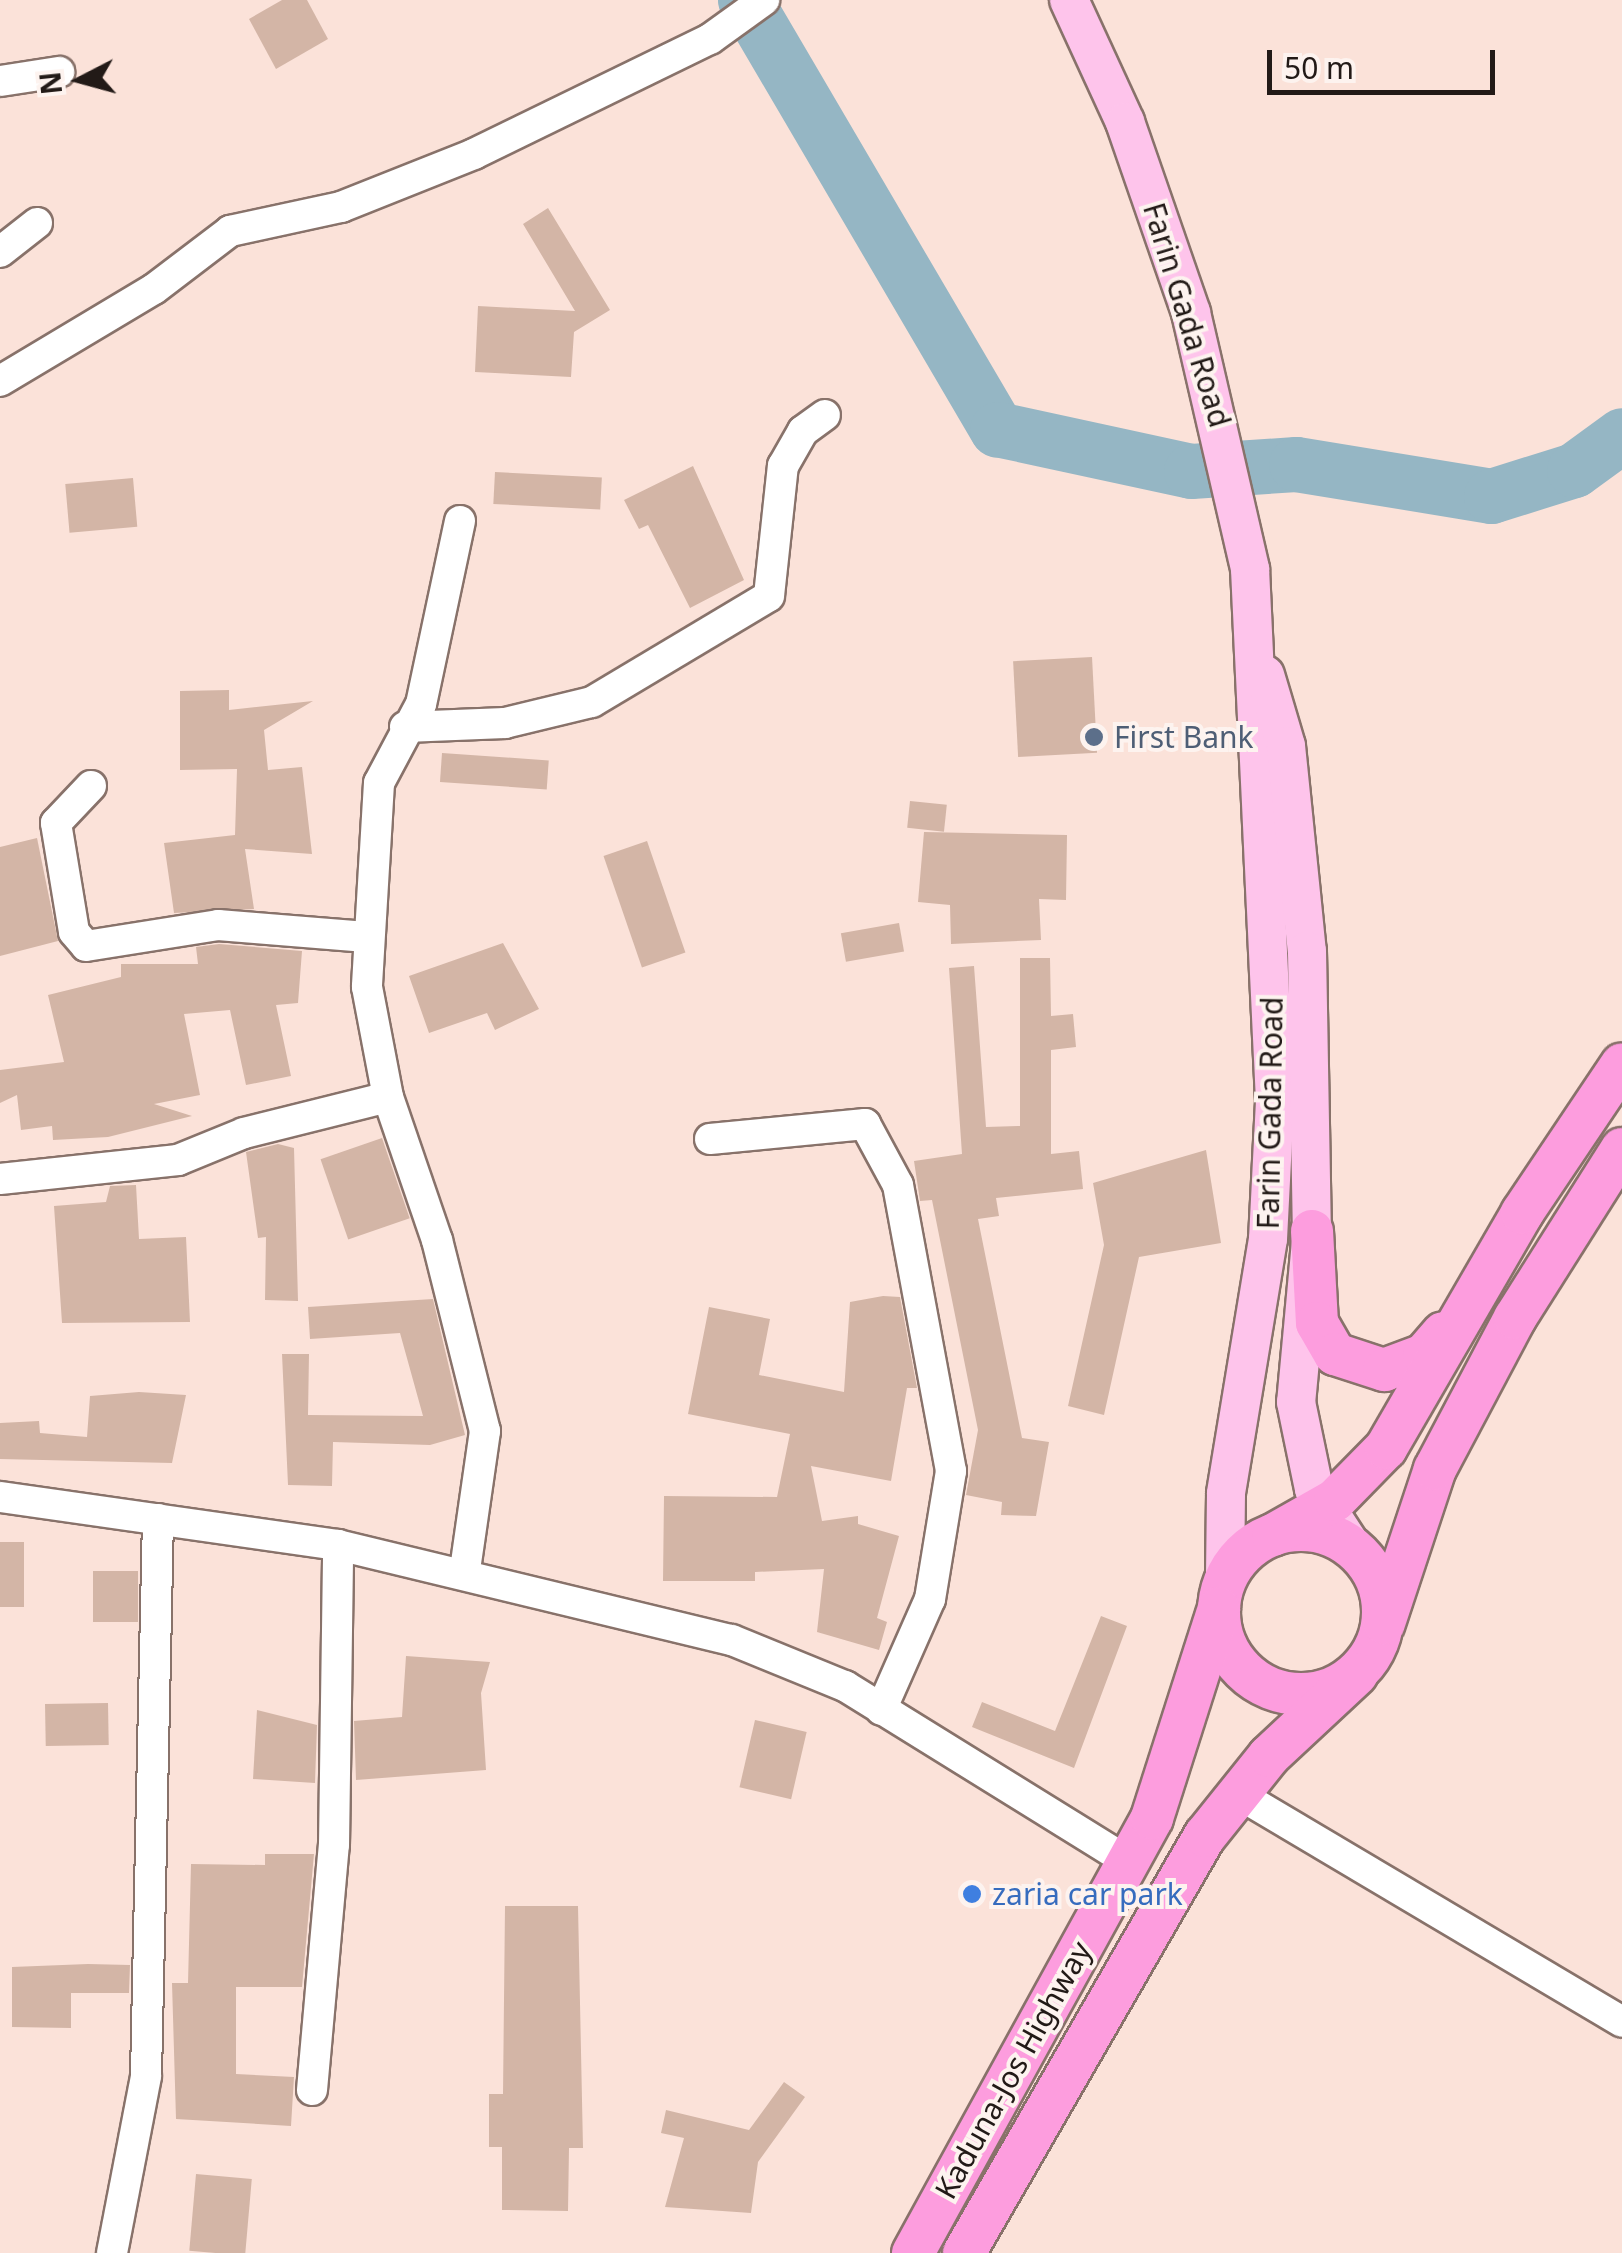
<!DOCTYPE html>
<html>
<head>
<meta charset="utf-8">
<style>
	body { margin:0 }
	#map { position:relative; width:1622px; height:2253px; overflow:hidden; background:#fbe2d9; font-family:"Noto Sans",sans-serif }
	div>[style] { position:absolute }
	.river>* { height:55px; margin:-27.5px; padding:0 27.5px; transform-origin:27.5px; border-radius:27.5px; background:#95b6c4 }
	.building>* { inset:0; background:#d3b5a6; transform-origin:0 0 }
	.roads { filter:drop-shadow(2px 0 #88726a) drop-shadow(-2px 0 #88726a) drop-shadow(0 2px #88726a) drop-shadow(0 -2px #88726a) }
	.minor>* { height:30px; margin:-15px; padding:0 15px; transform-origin:15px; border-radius:15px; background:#fff }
	.major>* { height:38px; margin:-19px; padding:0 19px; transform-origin:19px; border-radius:19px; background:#fec4eb }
	.highway>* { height:42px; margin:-21px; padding:0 21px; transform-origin:21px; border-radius:21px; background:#fd9dde }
	.highway>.ring { margin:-21px; padding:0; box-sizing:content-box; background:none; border:42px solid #fd9dde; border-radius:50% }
	.dots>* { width:28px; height:28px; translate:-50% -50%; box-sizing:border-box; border:5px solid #fdf3ef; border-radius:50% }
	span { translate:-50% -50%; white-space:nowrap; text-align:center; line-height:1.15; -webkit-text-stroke:8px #fdf3ef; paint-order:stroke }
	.street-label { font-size:30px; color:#221a17 }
	.service-label { font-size:30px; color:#4e5e75 }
	.left { translate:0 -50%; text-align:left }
	.shop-label { font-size:30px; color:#366cbe }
	.north { position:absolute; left:30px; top:30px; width:100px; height:100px; -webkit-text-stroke:8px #fdf3ef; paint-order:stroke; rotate:264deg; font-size:28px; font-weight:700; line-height:40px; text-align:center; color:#221a17 }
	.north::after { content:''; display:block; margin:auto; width:35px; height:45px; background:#221a17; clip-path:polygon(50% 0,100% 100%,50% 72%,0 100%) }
	.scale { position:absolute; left:1267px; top:50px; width:228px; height:45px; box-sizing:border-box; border:5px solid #221a17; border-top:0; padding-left:12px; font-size:30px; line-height:35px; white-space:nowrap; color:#221a17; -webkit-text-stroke:8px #fdf3ef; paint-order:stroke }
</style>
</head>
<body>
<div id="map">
	<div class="river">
		<div style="left:745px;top:0;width:498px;rotate:59.6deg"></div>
		<div style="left:997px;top:429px;width:198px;rotate:12.2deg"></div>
		<div style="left:1191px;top:471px;width:105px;rotate:-3.8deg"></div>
		<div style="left:1296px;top:464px;width:198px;rotate:9.3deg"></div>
		<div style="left:1491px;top:496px;width:87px;rotate:-17.4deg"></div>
		<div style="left:1574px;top:470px;width:59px;rotate:-36.1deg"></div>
	</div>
	<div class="building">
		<div style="clip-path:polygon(282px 0,307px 0,328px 39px,276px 69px,249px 19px)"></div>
		<div style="clip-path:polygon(548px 208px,610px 310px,574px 332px,571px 377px,475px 372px,478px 306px,575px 311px,523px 224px)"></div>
		<div style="clip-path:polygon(693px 466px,744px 580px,690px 608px,648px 525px,639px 529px,624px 500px)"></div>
		<div style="left:495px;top:472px;width:107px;height:32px;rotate:3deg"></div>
		<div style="left:133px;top:478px;width:49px;height:68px;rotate:85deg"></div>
		<div style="left:1092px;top:657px;width:96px;height:79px;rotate:87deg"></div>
		<div style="clip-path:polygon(229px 690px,229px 710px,313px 701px,264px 730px,268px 770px,302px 767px,312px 854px,245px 849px,254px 909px,174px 913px,164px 843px,235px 835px,237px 769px,180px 770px,180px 691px)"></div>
		<div style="left:442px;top:753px;width:107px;height:29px;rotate:4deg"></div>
		<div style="left:910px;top:801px;width:37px;height:27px;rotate:6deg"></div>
		<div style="clip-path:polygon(924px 832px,1067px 835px,1066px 900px,1039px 899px,1041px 940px,951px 944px,950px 905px,918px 902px)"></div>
		<div style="clip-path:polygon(37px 838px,58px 941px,0 956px,0 847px)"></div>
		<div style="left:647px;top:841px;width:118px;height:46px;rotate:71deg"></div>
		<div style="left:899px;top:923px;width:29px;height:59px;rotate:80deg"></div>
		<div style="clip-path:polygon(503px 943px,539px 1009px,495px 1030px,487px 1013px,429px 1033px,409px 976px)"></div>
		<div style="clip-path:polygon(219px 944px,302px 951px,298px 1003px,276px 1005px,291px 1076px,246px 1085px,230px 1010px,184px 1014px,200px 1095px,154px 1104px,192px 1116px,108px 1137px,53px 1140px,52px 1126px,21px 1130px,17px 1095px,0 1103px,0 1070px,64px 1062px,48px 995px,121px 977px,121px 964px,198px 964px,196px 947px)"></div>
		<div style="clip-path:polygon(1020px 958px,1050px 958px,1051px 1016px,1073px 1014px,1076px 1047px,1051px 1050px,1051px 1154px,1079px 1151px,1083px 1189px,996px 1198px,999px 1216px,978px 1219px,1022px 1438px,1049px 1442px,1036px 1516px,1001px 1515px,1002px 1502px,966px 1495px,978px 1430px,932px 1200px,920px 1201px,914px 1161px,962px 1154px,949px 968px,974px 966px,986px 1127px,1020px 1126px)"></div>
		<div style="left:382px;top:1138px;width:85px;height:65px;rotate:71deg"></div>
		<div style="clip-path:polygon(278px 1144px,294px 1148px,298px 1301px,265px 1300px,266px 1237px,258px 1238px,246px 1152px)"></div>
		<div style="clip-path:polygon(1206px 1150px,1221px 1243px,1139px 1257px,1104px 1415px,1068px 1406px,1104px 1245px,1093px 1183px)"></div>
		<div style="clip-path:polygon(136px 1185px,139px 1239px,186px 1237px,190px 1322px,62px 1323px,54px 1206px,106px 1202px,110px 1186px)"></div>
		<div style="clip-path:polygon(883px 1296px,900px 1297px,917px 1388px,907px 1388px,891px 1481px,811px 1466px,822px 1521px,858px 1516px,858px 1524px,899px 1536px,877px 1618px,887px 1622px,879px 1650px,817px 1632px,824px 1569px,755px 1572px,755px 1581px,663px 1581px,664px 1496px,777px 1497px,790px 1434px,688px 1414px,709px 1307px,770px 1319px,759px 1375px,844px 1392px,850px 1302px)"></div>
		<div style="clip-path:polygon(433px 1299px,465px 1435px,430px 1445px,333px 1442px,332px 1486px,288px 1485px,282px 1354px,309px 1354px,308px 1415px,423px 1416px,400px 1333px,310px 1339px,308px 1307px)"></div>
		<div style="clip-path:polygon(139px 1392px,186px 1395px,172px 1463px,0 1459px,0 1423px,39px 1421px,40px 1433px,87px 1437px,90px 1396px)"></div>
		<div style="left:0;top:1542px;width:24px;height:65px"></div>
		<div style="left:93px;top:1571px;width:45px;height:51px"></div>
		<div style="clip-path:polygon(1101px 1616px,1127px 1626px,1074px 1768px,972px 1727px,982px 1702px,1055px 1731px)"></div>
		<div style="clip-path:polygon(406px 1656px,490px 1662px,481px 1693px,486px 1770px,356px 1780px,354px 1721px,402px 1717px)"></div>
		<div style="left:108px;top:1703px;width:42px;height:63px;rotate:89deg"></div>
		<div style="clip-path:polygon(257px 1710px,317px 1725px,315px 1783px,253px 1779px)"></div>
		<div style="left:755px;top:1720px;width:53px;height:69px;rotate:13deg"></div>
		<div style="clip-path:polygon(265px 1854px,314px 1854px,302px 1987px,236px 1987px,236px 2074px,294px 2077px,291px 2126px,176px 2119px,172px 1983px,188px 1983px,191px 1864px,265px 1865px)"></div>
		<div style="clip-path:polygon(505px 1906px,578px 1906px,583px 2148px,569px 2148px,568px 2211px,502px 2210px,502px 2147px,489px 2147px,489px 2094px,503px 2094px)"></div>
		<div style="clip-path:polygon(88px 1964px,130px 1965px,129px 1993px,71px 1993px,71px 2028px,12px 2027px,12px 1967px)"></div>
		<div style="clip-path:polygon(784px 2082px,805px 2097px,758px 2162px,751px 2213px,665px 2207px,684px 2138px,661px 2133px,666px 2110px,749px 2130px)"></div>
		<div style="left:196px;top:2174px;width:56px;height:77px;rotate:5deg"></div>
	</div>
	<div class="roads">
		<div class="minor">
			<div style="left:0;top:81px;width:60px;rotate:-8.7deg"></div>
			<div style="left:0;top:252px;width:47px;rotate:-38.1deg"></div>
			<div style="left:0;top:381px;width:179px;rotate:-30.9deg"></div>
			<div style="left:154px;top:289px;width:96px;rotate:-37.3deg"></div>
			<div style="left:230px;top:231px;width:114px;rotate:-12.2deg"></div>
			<div style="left:341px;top:207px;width:143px;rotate:-21.7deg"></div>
			<div style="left:474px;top:154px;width:263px;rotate:-26deg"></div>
			<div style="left:710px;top:39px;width:67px;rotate:-35.8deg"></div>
			<div style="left:460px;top:521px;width:187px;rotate:102deg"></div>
			<div style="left:421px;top:704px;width:89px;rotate:118deg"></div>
			<div style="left:379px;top:783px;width:204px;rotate:93.4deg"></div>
			<div style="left:367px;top:987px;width:112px;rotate:79.2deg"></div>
			<div style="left:388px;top:1097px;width:151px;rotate:71.1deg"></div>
			<div style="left:437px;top:1240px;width:197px;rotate:75.9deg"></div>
			<div style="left:485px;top:1431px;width:140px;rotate:98.2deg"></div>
			<div style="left:405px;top:727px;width:100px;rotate:-2.3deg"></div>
			<div style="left:505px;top:723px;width:89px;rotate:-13.6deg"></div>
			<div style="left:592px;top:702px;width:206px;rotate:-30.9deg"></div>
			<div style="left:769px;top:596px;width:131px;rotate:-83.9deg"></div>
			<div style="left:783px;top:466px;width:40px;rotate:-60.3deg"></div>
			<div style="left:803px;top:431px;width:27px;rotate:-36deg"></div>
			<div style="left:91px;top:786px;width:51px;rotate:133.4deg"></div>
			<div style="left:56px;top:823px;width:110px;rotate:80.6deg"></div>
			<div style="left:74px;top:932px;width:18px;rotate:49deg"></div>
			<div style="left:86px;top:946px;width:134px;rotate:-9deg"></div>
			<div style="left:218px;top:925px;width:149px;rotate:4.6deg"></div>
			<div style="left:710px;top:1139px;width:156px;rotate:-5.5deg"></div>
			<div style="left:865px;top:1124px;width:69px;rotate:61.6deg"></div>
			<div style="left:898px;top:1185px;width:291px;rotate:79.5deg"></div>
			<div style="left:951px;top:1471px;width:130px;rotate:99.3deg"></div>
			<div style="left:930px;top:1599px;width:121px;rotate:113.8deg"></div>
			<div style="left:0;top:1179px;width:179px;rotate:-6.1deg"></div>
			<div style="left:178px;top:1160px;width:71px;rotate:-22.2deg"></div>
			<div style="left:244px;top:1133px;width:148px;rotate:-14deg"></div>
			<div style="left:0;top:1497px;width:341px;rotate:8.1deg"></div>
			<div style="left:338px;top:1545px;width:405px;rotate:13.6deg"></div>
			<div style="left:732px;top:1640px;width:122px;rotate:22.2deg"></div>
			<div style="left:845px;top:1686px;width:335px;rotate:31.8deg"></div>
			<div style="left:1235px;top:1792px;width:450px;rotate:30.7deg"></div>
			<div style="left:312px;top:2090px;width:246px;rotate:-84.9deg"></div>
			<div style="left:334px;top:1845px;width:300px;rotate:-89.2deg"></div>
			<div style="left:112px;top:2253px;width:180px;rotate:-79.1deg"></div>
			<div style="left:146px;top:2076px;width:557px;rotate:-88.77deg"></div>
		</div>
		<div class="major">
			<div style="left:1069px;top:0;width:134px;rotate:65.3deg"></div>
			<div style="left:1125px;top:122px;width:202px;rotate:70.9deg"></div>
			<div style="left:1191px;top:313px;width:263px;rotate:77deg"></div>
			<div style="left:1250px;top:569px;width:533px;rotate:87.31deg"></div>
			<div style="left:1275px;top:1101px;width:138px;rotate:92.9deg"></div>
			<div style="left:1268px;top:1239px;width:258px;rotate:99.4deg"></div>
			<div style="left:1226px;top:1494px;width:86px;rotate:90.7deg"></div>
			<div style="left:1265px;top:675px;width:74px;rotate:73.5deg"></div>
			<div style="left:1286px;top:746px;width:206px;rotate:84.2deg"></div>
			<div style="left:1307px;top:951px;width:280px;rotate:89deg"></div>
			<div style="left:1312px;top:1231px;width:172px;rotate:95.3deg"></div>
			<div style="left:1296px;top:1402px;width:89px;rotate:78.3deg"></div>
			<div style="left:1314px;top:1489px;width:66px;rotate:56.8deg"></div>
		</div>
		<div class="highway">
			<div style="left:1312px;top:1231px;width:92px;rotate:86.9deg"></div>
			<div style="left:1317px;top:1323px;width:36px;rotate:60deg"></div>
			<div style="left:1335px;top:1354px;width:52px;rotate:18.1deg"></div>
			<div style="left:1384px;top:1370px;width:43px;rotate:-20.6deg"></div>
			<div style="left:1424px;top:1355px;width:29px;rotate:-49deg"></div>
			<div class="ring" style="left:1219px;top:1530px;width:122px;height:122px"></div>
			<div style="left:1273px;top:1535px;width:71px;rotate:-29.4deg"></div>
			<div style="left:1335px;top:1500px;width:73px;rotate:-45.6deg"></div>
			<div style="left:1386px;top:1448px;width:272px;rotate:-59.9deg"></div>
			<div style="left:1522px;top:1213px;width:179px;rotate:-56.1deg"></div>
			<div style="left:1384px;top:1623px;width:162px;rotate:-71.7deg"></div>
			<div style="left:1435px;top:1469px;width:171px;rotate:-62.1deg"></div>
			<div style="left:1515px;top:1318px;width:200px;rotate:-57.7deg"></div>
			<div style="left:913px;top:2253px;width:496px;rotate:-61.2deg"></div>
			<div style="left:1152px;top:1818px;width:220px;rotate:-72.3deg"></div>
			<div style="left:964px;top:2253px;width:482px;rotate:-60deg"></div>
			<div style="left:1205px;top:1836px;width:102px;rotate:-51.3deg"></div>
			<div style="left:1269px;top:1756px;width:120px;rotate:-43deg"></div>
		</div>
	</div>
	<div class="dots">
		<div style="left:1094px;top:737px;background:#5c6f8a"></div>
		<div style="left:972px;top:1894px;background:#3f7fe0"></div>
	</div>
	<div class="street-label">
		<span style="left:1187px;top:315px;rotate:73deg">Farin Gada Road</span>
		<span style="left:1270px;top:1113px;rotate:-89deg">Farin Gada Road</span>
		<span style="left:1013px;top:2070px;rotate:-61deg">Kaduna-Jos Highway</span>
	</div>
	<div class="service-label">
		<span class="left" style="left:1114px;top:737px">First Bank</span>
	</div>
	<div class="shop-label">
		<span class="left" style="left:992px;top:1894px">zaria car park</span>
	</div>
	<div class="north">N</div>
	<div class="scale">50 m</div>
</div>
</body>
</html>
